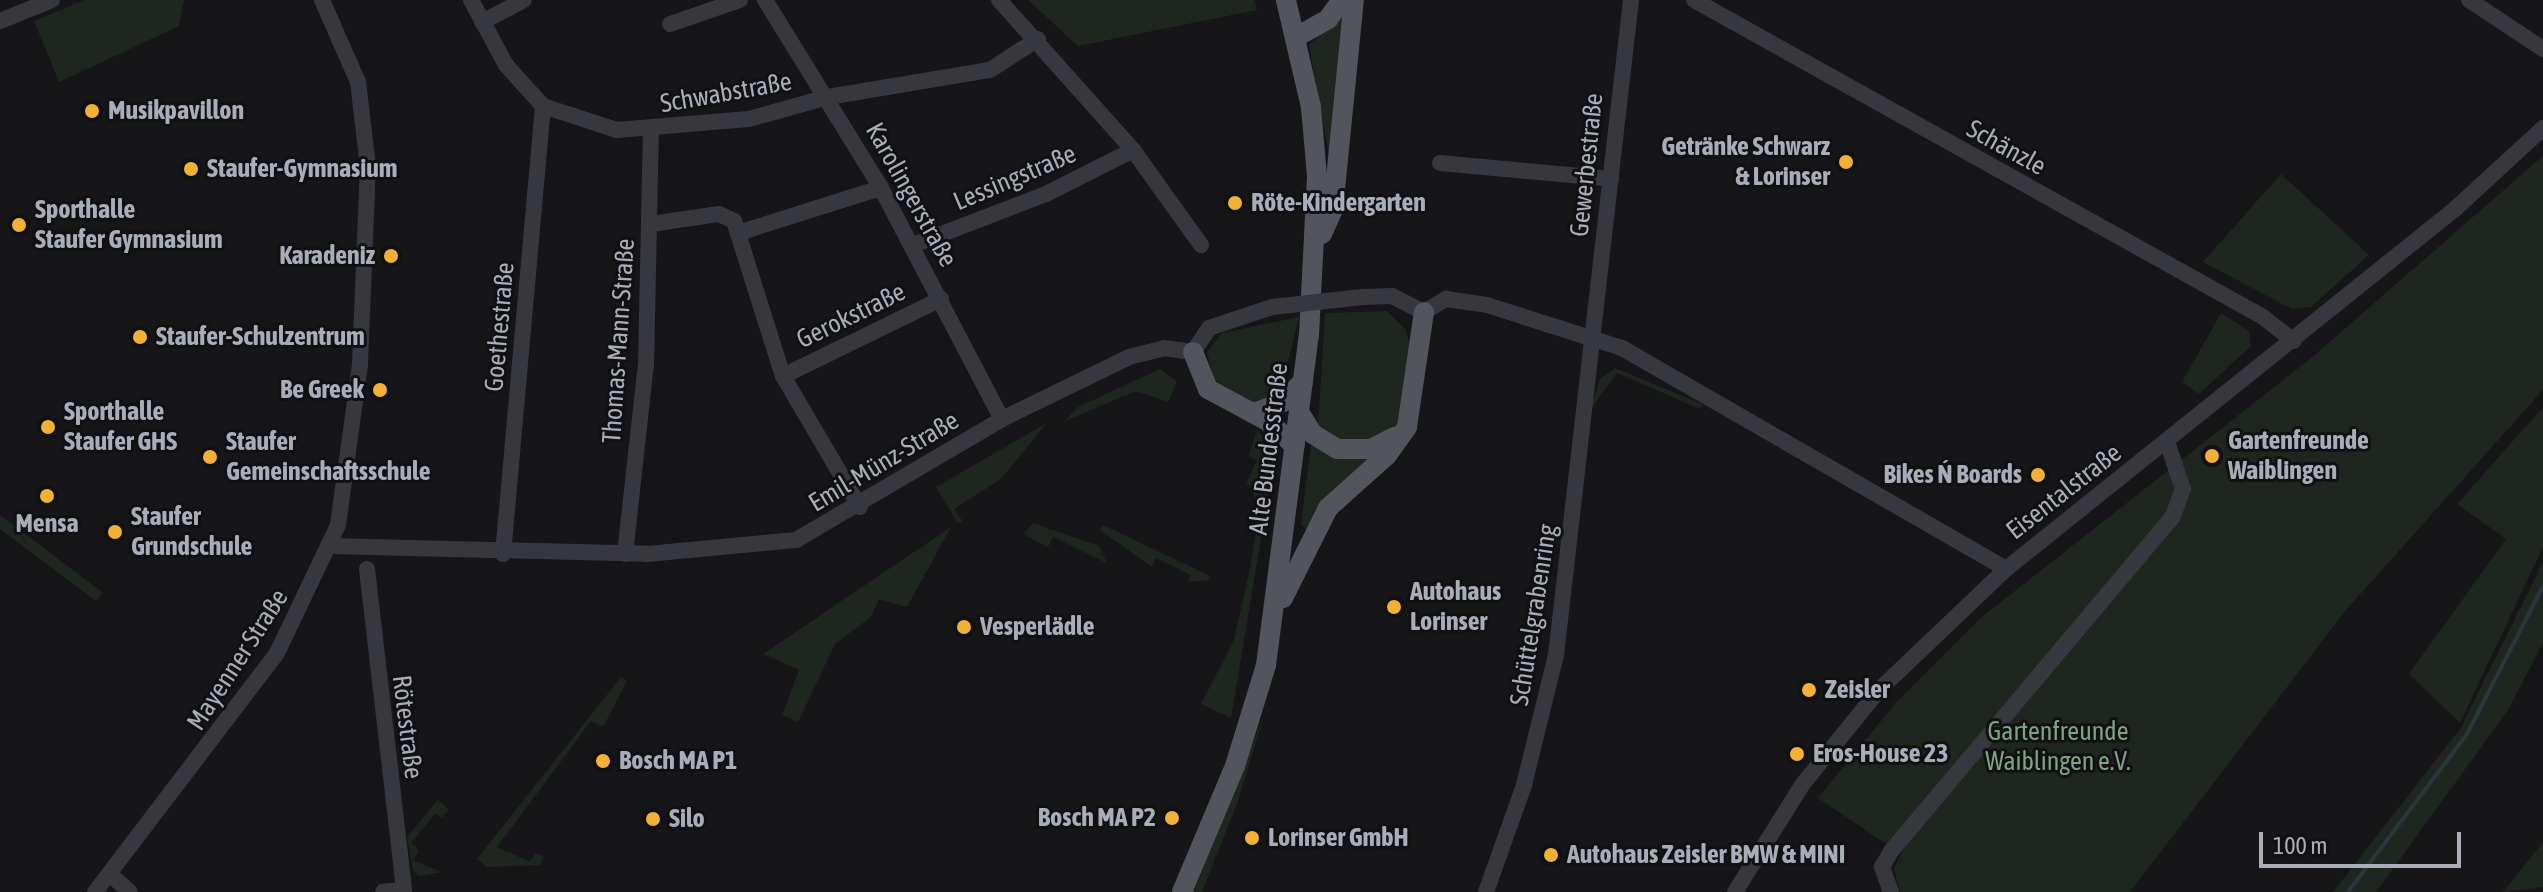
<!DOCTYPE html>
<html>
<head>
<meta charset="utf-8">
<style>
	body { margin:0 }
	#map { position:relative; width:2543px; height:892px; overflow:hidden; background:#161618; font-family:"Asap Condensed",sans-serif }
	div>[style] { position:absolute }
	.green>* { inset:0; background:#1e261f; transform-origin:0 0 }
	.stream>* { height:4px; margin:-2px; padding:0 2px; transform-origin:2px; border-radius:2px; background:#2c353c }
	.minor>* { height:16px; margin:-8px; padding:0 8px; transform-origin:8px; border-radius:8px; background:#37383d }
	.major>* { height:20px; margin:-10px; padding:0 10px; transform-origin:10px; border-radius:10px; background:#53555c }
	.minor-bridge>* { height:16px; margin:-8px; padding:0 8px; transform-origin:8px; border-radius:8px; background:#37383d }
	.dots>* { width:22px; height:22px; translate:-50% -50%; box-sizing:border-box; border:4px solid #111113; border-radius:50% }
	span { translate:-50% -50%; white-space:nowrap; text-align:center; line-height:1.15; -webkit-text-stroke:6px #111113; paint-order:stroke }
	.street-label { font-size:26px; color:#a8adb8 }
	.poi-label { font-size:26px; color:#a8adb8; font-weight:700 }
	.left { translate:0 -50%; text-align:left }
	.right { translate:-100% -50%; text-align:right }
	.park-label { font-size:26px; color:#7fa381 }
	.scale { position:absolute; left:2259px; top:832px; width:202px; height:36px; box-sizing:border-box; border:4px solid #a8adb8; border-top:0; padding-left:10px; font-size:24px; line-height:28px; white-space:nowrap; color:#a8adb8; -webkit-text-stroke:6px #111113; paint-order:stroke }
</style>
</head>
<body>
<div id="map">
	<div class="green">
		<div style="clip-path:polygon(84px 0,184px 0,179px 26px,59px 82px,34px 21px)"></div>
		<div style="clip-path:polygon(1028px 0,1255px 0,1257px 10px,1078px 46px)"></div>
		<div style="clip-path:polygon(1343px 12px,1330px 161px,1309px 45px)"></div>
		<div style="clip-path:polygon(2543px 156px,2543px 390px,2346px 610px,2130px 892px,1900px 892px,1894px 869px,1901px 854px,1818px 798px,1895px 704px,1983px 616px,2310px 359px)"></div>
		<div style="clip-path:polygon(2281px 174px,2369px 255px,2311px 307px,2292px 309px,2203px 262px)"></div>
		<div style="clip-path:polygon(1325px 313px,1387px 311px,1406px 330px,1411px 352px,1401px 423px,1375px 442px,1337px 442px,1318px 426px)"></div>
		<div style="clip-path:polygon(2221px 313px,2249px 331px,2251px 346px,2199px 394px,2182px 382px)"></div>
		<div style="clip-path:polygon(1299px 317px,1280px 394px,1254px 404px,1214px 380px,1207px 352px,1222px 333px)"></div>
		<div style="clip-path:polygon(1615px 368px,1702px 404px,1700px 409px,1617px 373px,1590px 410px,1600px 379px)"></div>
		<div style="clip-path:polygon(1160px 369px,1177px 382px,1168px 402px,1136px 391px,1065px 421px,1078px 407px)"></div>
		<div style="clip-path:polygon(2543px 407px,2543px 547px,2460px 723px,2409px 674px,2506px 539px,2457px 504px)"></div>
		<div style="clip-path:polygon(1047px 423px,1001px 479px,954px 509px,964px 523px,957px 522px,936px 487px)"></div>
		<div style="clip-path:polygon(1257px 431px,1276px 448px,1231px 718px,1201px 704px,1234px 640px,1250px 569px,1258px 519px,1253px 487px,1246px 484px,1257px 460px,1248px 456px)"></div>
		<div style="clip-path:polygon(1311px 444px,1382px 453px,1307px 531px,1301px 525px)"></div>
		<div style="left:0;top:515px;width:129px;height:11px;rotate:37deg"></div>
		<div style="clip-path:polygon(1033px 523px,1099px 546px,1107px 563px,1053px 537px,1048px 547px,1023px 534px)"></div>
		<div style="clip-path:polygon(1103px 525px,1208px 575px,1210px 580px,1188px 582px,1191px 575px,1156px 558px,1152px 567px,1100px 530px)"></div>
		<div style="clip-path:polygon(951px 527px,907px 607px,879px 599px,871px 617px,835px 644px,798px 722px,782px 715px,799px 670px,763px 654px)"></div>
		<div style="clip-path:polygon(2543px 562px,2543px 643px,2508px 710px,2376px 892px,2333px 892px,2460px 729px)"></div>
		<div style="clip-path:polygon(621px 677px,627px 681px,603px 727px,591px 721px,497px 847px,530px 862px,535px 853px,544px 856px,540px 865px,487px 867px,477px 859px)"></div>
		<div style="clip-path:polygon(1264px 715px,1238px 801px,1202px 892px,1194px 892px)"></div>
		<div style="clip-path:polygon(438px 800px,449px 810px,442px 818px,436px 813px,411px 843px,419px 851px,413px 860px,441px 872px,419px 876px,413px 870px,407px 837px)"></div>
		<div style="clip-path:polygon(2543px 842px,2543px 887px,2503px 892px)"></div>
	</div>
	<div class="stream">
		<div style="left:2348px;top:892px;width:198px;rotate:-53deg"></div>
		<div style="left:2467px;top:734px;width:166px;rotate:-62.8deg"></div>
	</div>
	<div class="minor">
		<div style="left:471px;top:0;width:74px;rotate:61.7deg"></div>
		<div style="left:506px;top:65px;width:55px;rotate:47.9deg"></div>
		<div style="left:543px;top:106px;width:78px;rotate:18deg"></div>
		<div style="left:617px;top:130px;width:132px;rotate:-4.8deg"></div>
		<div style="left:749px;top:119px;width:82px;rotate:-15.6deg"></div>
		<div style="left:828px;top:97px;width:164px;rotate:-9.5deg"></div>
		<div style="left:990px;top:70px;width:57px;rotate:-32.9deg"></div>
		<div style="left:765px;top:0;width:221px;rotate:58.3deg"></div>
		<div style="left:881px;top:188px;width:261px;rotate:62.4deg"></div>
		<div style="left:999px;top:0;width:201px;rotate:48.2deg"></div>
		<div style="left:1133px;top:150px;width:117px;rotate:54.4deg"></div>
		<div style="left:1694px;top:0;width:651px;rotate:29.12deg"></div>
		<div style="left:2263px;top:317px;width:39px;rotate:38deg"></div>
		<div style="left:2469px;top:0;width:89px;rotate:33.5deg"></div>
		<div style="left:0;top:21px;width:56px;rotate:-22deg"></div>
		<div style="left:482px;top:22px;width:47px;rotate:-27.6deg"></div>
		<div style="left:670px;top:24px;width:74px;rotate:-18.9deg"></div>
		<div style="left:1440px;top:163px;width:172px;rotate:5.3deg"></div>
		<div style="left:651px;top:224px;width:69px;rotate:-8.4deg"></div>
		<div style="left:719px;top:214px;width:17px;rotate:25deg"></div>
		<div style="left:734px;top:221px;width:163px;rotate:72.5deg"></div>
		<div style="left:783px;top:376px;width:152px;rotate:59.6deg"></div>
		<div style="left:738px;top:233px;width:150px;rotate:-17.5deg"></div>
		<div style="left:913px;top:245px;width:142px;rotate:-21deg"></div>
		<div style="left:1046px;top:194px;width:97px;rotate:-26.8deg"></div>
		<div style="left:1362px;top:297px;width:30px;rotate:-2deg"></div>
		<div style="left:1392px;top:296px;width:36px;rotate:27deg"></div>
		<div style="left:1424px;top:312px;width:26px;rotate:-31deg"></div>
		<div style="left:1446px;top:299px;width:41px;rotate:8.3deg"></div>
		<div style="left:1487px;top:305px;width:142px;rotate:17.7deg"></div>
		<div style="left:1622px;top:348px;width:443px;rotate:29.9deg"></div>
		<div style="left:2006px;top:569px;width:576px;rotate:-38.72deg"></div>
		<div style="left:2455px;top:209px;width:120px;rotate:-42.6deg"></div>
		<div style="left:783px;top:376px;width:176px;rotate:-26deg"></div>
		<div style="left:330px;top:546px;width:317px;rotate:1.4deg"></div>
		<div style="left:647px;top:554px;width:150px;rotate:-5.4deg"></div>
		<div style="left:796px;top:540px;width:239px;rotate:-30.4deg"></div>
		<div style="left:1002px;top:419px;width:141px;rotate:-26deg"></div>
		<div style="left:1129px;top:357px;width:36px;rotate:-14deg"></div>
		<div style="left:1164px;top:348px;width:29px;rotate:8deg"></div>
		<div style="left:1193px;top:352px;width:29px;rotate:-56deg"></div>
		<div style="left:1209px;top:328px;width:66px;rotate:-18.4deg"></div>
		<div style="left:503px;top:554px;width:450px;rotate:-84.9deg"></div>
		<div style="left:625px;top:554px;width:190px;rotate:-83.7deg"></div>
		<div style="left:646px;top:365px;width:234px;rotate:-88.8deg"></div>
		<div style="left:367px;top:569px;width:323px;rotate:83.4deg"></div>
		<div style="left:404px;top:890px;width:21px;rotate:175deg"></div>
		<div style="left:112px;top:876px;width:24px;rotate:42deg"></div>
		<div style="left:95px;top:892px;width:300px;rotate:-52.7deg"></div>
		<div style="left:277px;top:653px;width:142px;rotate:-64.5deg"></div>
		<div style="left:338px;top:525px;width:162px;rotate:-82.2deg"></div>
		<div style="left:360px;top:364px;width:197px;rotate:-87.7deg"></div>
		<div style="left:368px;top:167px;width:86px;rotate:-96.7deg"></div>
		<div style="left:358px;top:82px;width:90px;rotate:-113.7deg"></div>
		<div style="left:1486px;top:892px;width:114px;rotate:-70.4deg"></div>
		<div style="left:1524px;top:785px;width:134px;rotate:-76.2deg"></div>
		<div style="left:1556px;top:655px;width:659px;rotate:-83.47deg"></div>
		<div style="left:1735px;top:892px;width:126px;rotate:-57.9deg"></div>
		<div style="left:1802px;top:785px;width:122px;rotate:-51deg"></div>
		<div style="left:1879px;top:690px;width:175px;rotate:-43.6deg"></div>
		<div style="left:1891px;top:892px;width:27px;rotate:-110deg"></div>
		<div style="left:1882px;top:867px;width:20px;rotate:-60deg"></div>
		<div style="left:1892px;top:850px;width:436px;rotate:-49.9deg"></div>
		<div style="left:2173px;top:516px;width:29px;rotate:-70deg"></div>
		<div style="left:2183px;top:489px;width:50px;rotate:-108.8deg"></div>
	</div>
	<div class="major">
		<div style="left:1296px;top:37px;width:37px;rotate:-29deg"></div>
		<div style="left:1328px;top:19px;width:24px;rotate:-54deg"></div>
		<div style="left:1322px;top:234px;width:27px;rotate:-66deg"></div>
		<div style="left:1333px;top:209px;width:210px;rotate:-84.3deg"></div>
		<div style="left:1193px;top:352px;width:40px;rotate:68deg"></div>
		<div style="left:1208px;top:389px;width:69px;rotate:28.4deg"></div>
		<div style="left:1269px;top:422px;width:35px;rotate:43deg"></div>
		<div style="left:1299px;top:412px;width:26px;rotate:58deg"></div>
		<div style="left:1313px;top:434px;width:28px;rotate:32deg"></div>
		<div style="left:1337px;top:449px;width:34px"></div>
		<div style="left:1371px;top:449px;width:27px;rotate:-27deg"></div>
		<div style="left:1254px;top:413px;width:31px;rotate:-21deg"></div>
		<div style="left:1283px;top:402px;width:29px;rotate:-46deg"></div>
		<div style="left:1283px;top:598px;width:101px;rotate:-63.4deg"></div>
		<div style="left:1328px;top:508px;width:79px;rotate:-41.9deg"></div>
		<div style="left:1387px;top:455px;width:34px;rotate:-54deg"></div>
		<div style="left:1407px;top:427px;width:116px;rotate:-81.6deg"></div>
		<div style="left:1182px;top:892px;width:137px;rotate:-67.2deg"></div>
		<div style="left:1235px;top:766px;width:106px;rotate:-72.9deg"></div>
		<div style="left:1266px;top:665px;width:333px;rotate:-82.6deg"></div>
		<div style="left:1309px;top:335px;width:159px;rotate:-87.1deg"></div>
		<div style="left:1317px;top:176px;width:69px;rotate:-95deg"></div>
		<div style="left:1311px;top:107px;width:110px;rotate:-103.2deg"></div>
	</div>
	<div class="minor-bridge">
		<div style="left:1272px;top:307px;width:91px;rotate:-6.3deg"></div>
	</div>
	<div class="dots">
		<div style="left:92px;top:111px;background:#f2b134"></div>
		<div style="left:1846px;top:162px;background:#f2b134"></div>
		<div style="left:191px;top:169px;background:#f2b134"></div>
		<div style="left:1235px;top:203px;background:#f2b134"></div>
		<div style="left:19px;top:225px;background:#f2b134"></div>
		<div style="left:391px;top:256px;background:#f2b134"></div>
		<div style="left:140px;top:337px;background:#f2b134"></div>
		<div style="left:380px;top:390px;background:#f2b134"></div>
		<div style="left:48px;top:427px;background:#f2b134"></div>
		<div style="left:2212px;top:456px;background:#f2b134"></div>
		<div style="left:210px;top:457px;background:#f2b134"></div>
		<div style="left:2038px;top:475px;background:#f2b134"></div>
		<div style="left:47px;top:496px;background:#f2b134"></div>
		<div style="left:115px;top:532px;background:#f2b134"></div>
		<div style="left:1394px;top:607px;background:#f2b134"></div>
		<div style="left:964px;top:627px;background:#f2b134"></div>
		<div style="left:1809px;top:690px;background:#f2b134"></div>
		<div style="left:1797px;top:754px;background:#f2b134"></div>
		<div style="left:603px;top:761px;background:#f2b134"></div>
		<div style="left:1172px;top:818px;background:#f2b134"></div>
		<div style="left:653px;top:819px;background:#f2b134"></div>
		<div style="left:1252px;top:838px;background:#f2b134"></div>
		<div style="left:1551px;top:855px;background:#f2b134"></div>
	</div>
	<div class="street-label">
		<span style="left:726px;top:93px;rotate:-10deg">Schwabstraße</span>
		<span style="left:2006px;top:148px;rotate:29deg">Schänzle</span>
		<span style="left:1587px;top:165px;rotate:-84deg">Gewerbestraße</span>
		<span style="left:1015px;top:178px;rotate:-23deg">Lessingstraße</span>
		<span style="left:911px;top:195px;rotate:61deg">Karolingerstraße</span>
		<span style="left:851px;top:316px;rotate:-26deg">Gerokstraße</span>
		<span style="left:500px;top:327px;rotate:-85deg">Goethestraße</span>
		<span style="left:619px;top:341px;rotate:-86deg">Thomas-Mann-Straße</span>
		<span style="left:1269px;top:449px;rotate:-83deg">Alte Bundesstraße</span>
		<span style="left:884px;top:462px;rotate:-31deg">Emil-Münz-Straße</span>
		<span style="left:2064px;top:492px;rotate:-38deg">Eisentalstraße</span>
		<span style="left:1534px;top:615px;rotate:-81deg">Schüttelgrabenring</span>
		<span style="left:238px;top:660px;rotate:-57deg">Mayenner Straße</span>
		<span style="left:407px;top:727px;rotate:83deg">Rötestraße</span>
	</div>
	<div class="poi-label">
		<span class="left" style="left:108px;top:111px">Musikpavillon</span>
		<span class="right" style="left:1830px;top:162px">Getränke Schwarz<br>&amp; Lorinser</span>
		<span class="left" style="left:207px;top:169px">Staufer-Gymnasium</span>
		<span class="left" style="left:1251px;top:203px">Röte-Kindergarten</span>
		<span class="left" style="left:35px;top:225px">Sporthalle<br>Staufer Gymnasium</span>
		<span class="right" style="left:375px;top:256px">Karadeniz</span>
		<span class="left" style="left:156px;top:337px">Staufer-Schulzentrum</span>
		<span class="right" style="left:364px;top:390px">Be Greek</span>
		<span class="left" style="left:64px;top:427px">Sporthalle<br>Staufer GHS</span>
		<span class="left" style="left:2228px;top:456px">Gartenfreunde<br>Waiblingen</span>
		<span class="left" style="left:226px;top:457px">Staufer<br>Gemeinschaftsschule</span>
		<span class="right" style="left:2022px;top:475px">Bikes Ń Boards</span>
		<span class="left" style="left:131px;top:532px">Staufer<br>Grundschule</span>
		<span style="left:47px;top:524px">Mensa</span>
		<span class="left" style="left:1410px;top:607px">Autohaus<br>Lorinser</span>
		<span class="left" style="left:980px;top:627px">Vesperlädle</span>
		<span class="left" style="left:1825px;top:690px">Zeisler</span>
		<span class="left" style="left:1813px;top:754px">Eros-House 23</span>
		<span class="left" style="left:619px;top:761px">Bosch MA P1</span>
		<span class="right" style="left:1156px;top:818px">Bosch MA P2</span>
		<span class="left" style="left:669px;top:819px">Silo</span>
		<span class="left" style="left:1268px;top:838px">Lorinser GmbH</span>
		<span class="left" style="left:1567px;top:855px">Autohaus Zeisler BMW &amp; MINI</span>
	</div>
	<div class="park-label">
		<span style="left:2058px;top:747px">Gartenfreunde<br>Waiblingen e.V.</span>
	</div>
	<div class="scale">100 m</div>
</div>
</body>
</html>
